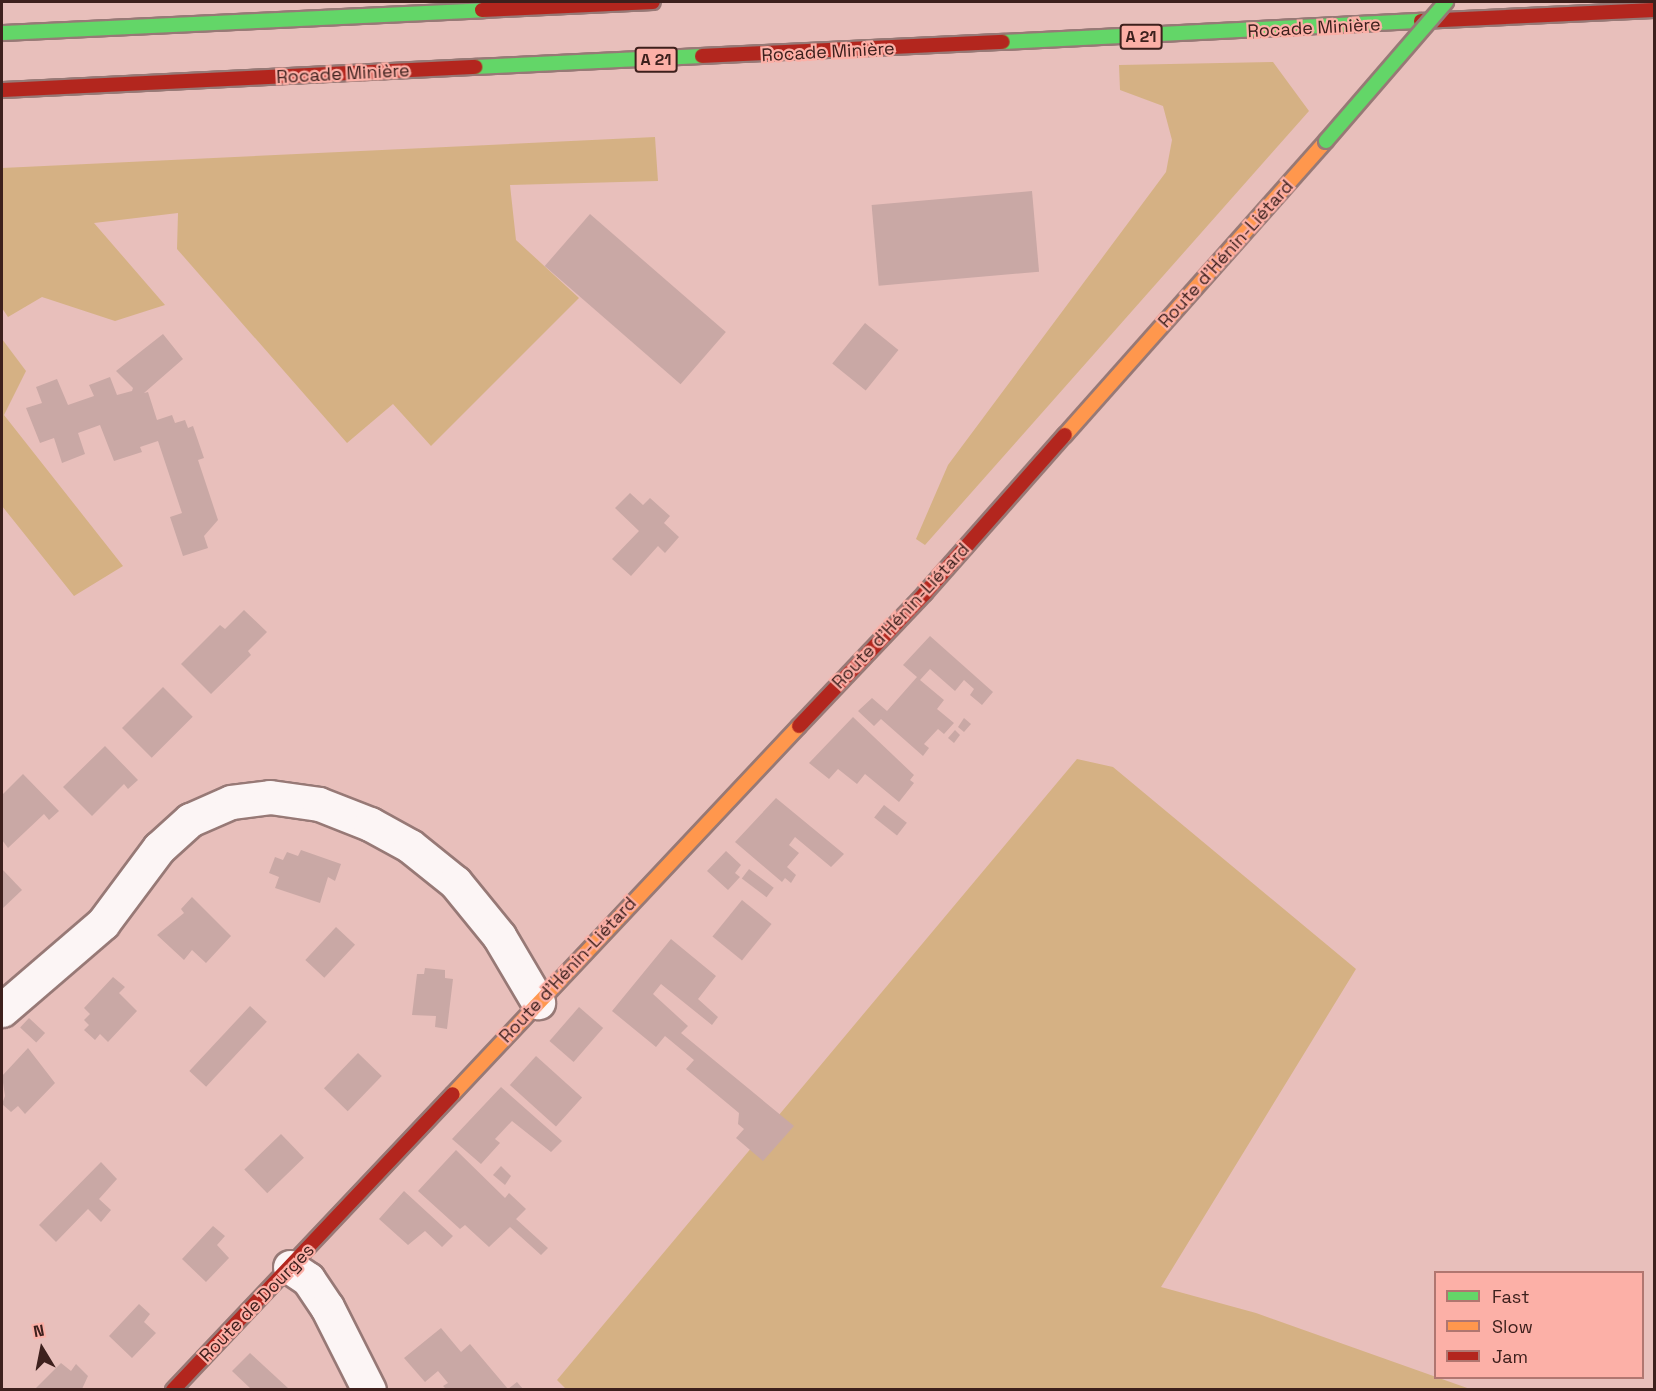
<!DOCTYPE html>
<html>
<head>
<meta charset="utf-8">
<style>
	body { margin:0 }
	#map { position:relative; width:1656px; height:1391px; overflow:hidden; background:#e8bfbb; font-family:"Space Grotesk",sans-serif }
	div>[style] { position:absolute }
	.green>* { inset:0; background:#d5b184 }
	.building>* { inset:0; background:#c9a8a5; transform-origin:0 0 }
	.roads { filter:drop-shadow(2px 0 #977976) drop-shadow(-2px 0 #977976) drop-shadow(0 2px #977976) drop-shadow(0 -2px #977976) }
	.street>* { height:33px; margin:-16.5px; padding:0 16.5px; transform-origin:16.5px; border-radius:16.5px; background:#fcf5f5 }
	.fast>* { height:14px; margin:-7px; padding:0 7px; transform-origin:7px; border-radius:7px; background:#63d668 }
	.slow>* { height:14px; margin:-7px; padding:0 7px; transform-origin:7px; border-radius:7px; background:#ff974d }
	.jam>* { height:14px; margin:-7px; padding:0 7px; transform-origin:7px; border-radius:7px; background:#b3261e }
	.bridges { filter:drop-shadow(2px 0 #977976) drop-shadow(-2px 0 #977976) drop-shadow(0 2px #977976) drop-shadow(0 -2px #977976) }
	.fast-bridge>* { height:14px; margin:-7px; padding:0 7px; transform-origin:7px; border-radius:7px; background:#63d668 }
	span { translate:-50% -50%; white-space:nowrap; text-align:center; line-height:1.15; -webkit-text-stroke:4.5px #fcb0a7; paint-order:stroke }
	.shield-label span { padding:2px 4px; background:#fcb0a7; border:2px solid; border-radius:4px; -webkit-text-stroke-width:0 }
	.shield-label { font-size:16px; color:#3d201d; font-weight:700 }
	.street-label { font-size:18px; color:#3d201d }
	.frame { position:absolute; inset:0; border:3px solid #3d201d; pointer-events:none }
	.legend { position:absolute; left:1434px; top:1271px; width:210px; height:108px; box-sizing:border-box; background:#fcb0a7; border:2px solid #b07670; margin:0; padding:8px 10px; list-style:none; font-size:18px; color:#3d201d }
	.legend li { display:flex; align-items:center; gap:12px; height:30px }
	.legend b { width:30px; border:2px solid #b07670 }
	.north { position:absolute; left:12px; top:1319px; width:60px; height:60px; -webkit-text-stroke:4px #fcb0a7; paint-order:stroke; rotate:350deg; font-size:16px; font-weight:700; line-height:24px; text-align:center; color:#3d201d }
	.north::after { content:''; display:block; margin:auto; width:21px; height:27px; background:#3d201d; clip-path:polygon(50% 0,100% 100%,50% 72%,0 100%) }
</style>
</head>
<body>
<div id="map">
	<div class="green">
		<div style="clip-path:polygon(1273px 62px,1309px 111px,925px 545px,916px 539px,948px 465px,1166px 172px,1172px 140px,1163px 106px,1120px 90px,1119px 65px)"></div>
		<div style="clip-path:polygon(655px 137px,658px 181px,510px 185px,516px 240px,579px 298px,431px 446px,393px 404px,347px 443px,177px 249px,178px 213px,94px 223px,165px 305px,115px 321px,42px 297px,8px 317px,2px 308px,2px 168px)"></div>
		<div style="clip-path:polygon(2px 339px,26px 371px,4px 415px,123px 566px,74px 596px,2px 506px)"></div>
		<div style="clip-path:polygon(1077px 759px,1113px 767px,1356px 969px,1161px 1287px,1256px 1313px,1470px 1389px,567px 1390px,557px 1380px)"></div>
	</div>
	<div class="building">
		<div style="left:1032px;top:191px;width:81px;height:161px;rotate:85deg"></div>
		<div style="left:590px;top:214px;width:180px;height:69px;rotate:41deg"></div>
		<div style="left:865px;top:323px;width:43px;height:52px;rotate:39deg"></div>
		<div style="clip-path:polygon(163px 334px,183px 359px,144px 393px,148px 392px,157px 420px,172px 415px,175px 423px,185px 420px,188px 428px,193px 426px,204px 458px,198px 460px,218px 520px,204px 536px,208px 548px,183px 556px,170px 517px,182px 513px,158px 441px,140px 447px,142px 452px,114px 461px,100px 425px,78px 433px,85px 454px,62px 463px,54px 438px,40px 443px,26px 408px,42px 403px,36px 387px,57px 379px,68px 405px,94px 396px,89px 385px,110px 377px,117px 395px,132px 391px,133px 388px,116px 371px)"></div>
		<div style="clip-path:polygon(630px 493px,643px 505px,650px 498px,670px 516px,664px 523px,679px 537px,665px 553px,658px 546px,631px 576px,612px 559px,639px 531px,615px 508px)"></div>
		<div style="clip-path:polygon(244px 610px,267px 632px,248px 651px,251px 655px,211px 694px,181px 664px,220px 625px,225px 629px)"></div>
		<div style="clip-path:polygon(930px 636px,993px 692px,982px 705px,970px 695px,974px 689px,964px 680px,955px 691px,930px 669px,920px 680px,944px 700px,937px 709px,954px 723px,944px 734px,938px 729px,924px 744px,929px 748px,923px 756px,881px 719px,874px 726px,858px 711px,872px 698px,887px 711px,917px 677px,903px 665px)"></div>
		<div style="left:163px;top:687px;width:42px;height:58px;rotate:45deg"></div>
		<div style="clip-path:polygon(853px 717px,914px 775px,910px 780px,914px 783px,899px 802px,865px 774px,857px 784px,838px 769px,829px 779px,809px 763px)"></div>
		<div style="clip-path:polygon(964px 718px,971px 724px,964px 732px,958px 727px)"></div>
		<div style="clip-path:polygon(955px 730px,960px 735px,954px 743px,948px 738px)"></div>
		<div style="clip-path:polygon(105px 746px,138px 780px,128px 789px,124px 784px,92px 816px,63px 787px)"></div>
		<div style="clip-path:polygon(23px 774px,59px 811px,49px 820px,44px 814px,8px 848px,2px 840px,2px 795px)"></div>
		<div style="clip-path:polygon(776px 798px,844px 854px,831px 867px,795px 837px,789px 845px,799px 853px,787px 867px,796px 875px,791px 883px,785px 878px,782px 882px,735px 842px)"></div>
		<div style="left:884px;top:805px;width:29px;height:16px;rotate:38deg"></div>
		<div style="clip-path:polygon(301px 850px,341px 864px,335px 881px,328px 877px,320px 903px,275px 888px,279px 877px,269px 873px,275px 857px,283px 860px,287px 852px,298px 856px)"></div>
		<div style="clip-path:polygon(726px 851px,741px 865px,735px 873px,740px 877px,728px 890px,707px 871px)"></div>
		<div style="clip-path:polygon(2px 869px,22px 890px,2px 909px)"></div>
		<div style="left:749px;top:869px;width:31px;height:12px;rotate:37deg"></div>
		<div style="clip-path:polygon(192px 897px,231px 936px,206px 963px,192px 950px,184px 960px,157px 935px,184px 913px,181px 909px)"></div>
		<div style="left:742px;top:900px;width:38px;height:47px;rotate:39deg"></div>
		<div style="left:336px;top:927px;width:26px;height:45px;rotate:43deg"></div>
		<div style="clip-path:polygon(671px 939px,716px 976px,698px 999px,718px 1017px,712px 1025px,661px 984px,653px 994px,688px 1026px,681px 1033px,794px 1126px,763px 1161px,736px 1138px,744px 1129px,738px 1124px,739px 1113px,686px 1069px,694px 1060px,665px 1036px,656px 1047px,612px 1011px)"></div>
		<div style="clip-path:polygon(425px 968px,445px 970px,445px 978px,453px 979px,447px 1029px,435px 1027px,436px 1016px,412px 1015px,417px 974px,424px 974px)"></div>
		<div style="clip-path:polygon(113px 977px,125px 987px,119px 993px,137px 1011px,108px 1042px,100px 1034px,95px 1040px,84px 1030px,89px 1025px,84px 1020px,90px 1014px,84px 1008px)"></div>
		<div style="left:250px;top:1006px;width:23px;height:89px;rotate:43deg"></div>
		<div style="left:579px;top:1007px;width:32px;height:45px;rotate:41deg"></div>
		<div style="left:29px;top:1018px;width:22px;height:13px;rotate:43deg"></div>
		<div style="clip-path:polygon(28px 1048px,55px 1083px,25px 1114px,18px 1106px,11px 1112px,2px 1104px,5px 1096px,2px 1076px)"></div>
		<div style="left:358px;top:1053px;width:33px;height:49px;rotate:44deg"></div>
		<div style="left:536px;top:1056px;width:62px;height:39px;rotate:42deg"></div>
		<div style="clip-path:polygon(501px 1087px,562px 1141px,551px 1152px,512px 1121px,495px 1139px,500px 1143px,481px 1164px,452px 1139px)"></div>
		<div style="left:281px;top:1134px;width:33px;height:51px;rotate:46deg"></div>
		<div style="clip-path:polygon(456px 1150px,505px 1198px,509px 1193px,526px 1209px,516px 1219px,548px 1248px,541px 1255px,510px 1227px,489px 1247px,465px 1225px,460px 1229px,418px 1191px)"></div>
		<div style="clip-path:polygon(101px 1162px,117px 1179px,99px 1199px,111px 1210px,101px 1222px,88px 1209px,56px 1242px,39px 1225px)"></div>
		<div style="clip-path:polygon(501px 1166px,511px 1176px,505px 1185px,493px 1175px)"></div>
		<div style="clip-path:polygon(404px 1191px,453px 1236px,442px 1247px,425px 1231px,408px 1245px,379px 1219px)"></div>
		<div style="clip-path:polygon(213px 1226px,225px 1236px,217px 1245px,229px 1258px,206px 1282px,182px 1259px)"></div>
		<div style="clip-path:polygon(139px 1304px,150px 1314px,144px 1322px,156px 1333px,132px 1358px,109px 1336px)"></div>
		<div style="clip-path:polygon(441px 1328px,461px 1352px,470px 1344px,508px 1389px,517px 1382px,523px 1389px,446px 1389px,443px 1386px,448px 1383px,438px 1371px,425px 1382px,404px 1358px)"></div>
		<div style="clip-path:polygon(250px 1353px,289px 1389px,251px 1389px,232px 1371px)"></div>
		<div style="clip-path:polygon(61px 1363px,71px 1371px,76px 1364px,88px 1376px,82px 1389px,35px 1389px)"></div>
	</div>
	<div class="roads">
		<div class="street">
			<div style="left:2px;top:1010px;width:133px;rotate:-40.7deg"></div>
			<div style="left:103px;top:923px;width:94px;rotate:-53.3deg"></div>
			<div style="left:159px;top:848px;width:42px;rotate:-42.1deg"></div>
			<div style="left:190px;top:820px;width:45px;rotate:-23.7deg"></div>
			<div style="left:231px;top:802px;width:39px;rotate:-7deg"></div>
			<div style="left:270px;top:797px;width:49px;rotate:8.1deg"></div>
			<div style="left:319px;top:804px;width:55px;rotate:21.4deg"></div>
			<div style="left:370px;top:824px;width:46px;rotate:28.8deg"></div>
			<div style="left:410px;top:846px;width:58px;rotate:38.7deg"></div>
			<div style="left:455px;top:882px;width:70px;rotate:50.8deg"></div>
			<div style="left:499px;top:936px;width:77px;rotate:59.4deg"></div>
			<div style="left:290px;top:1267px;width:22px;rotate:34deg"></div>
			<div style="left:308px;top:1279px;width:34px;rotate:56deg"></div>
			<div style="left:327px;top:1307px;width:93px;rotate:63.2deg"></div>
		</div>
		<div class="fast">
			<div style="left:2px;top:33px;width:481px;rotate:-2.7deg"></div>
			<div style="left:1003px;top:42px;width:419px;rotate:-2.9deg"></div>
			<div style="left:475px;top:67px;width:227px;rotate:-2.8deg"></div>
		</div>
		<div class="slow">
			<div style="left:1065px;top:435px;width:393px;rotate:-48.4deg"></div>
			<div style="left:453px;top:1094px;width:505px;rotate:-46.76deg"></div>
		</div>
		<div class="jam">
			<div style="left:482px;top:10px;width:171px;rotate:-2.7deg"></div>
			<div style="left:1421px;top:21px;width:233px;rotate:-2.7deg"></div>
			<div style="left:702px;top:56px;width:301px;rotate:-2.7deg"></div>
			<div style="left:2px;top:90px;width:474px;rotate:-2.8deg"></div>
			<div style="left:799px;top:726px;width:183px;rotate:-46.5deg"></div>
			<div style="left:925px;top:593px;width:211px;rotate:-48.5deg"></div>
			<div style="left:173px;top:1390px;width:407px;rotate:-46.6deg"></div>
		</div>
	</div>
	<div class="bridges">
		<div class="fast-bridge">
			<div style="left:1326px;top:141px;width:184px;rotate:-49.2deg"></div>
		</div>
	</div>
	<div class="shield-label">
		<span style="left:1141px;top:37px">A 21</span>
		<span style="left:656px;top:60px">A 21</span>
	</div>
	<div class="street-label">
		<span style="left:1314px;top:28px;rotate:-3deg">Rocade Minière</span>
		<span style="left:828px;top:52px;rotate:-3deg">Rocade Minière</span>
		<span style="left:343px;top:74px;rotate:-3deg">Rocade Minière</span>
		<span style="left:1226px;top:254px;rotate:-48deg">Route d'Hénin-Liétard</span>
		<span style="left:901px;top:616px;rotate:-47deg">Route d'Hénin-Liétard</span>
		<span style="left:568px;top:970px;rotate:-47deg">Route d'Hénin-Liétard</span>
		<span style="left:257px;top:1303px;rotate:-46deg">Route de Dourges</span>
	</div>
	<div class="frame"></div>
	<ul class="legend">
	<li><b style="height:8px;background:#63d668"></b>Fast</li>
	<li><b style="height:8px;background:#ff974d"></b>Slow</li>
	<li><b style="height:8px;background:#b3261e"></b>Jam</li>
	</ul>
	<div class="north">N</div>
</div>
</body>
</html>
